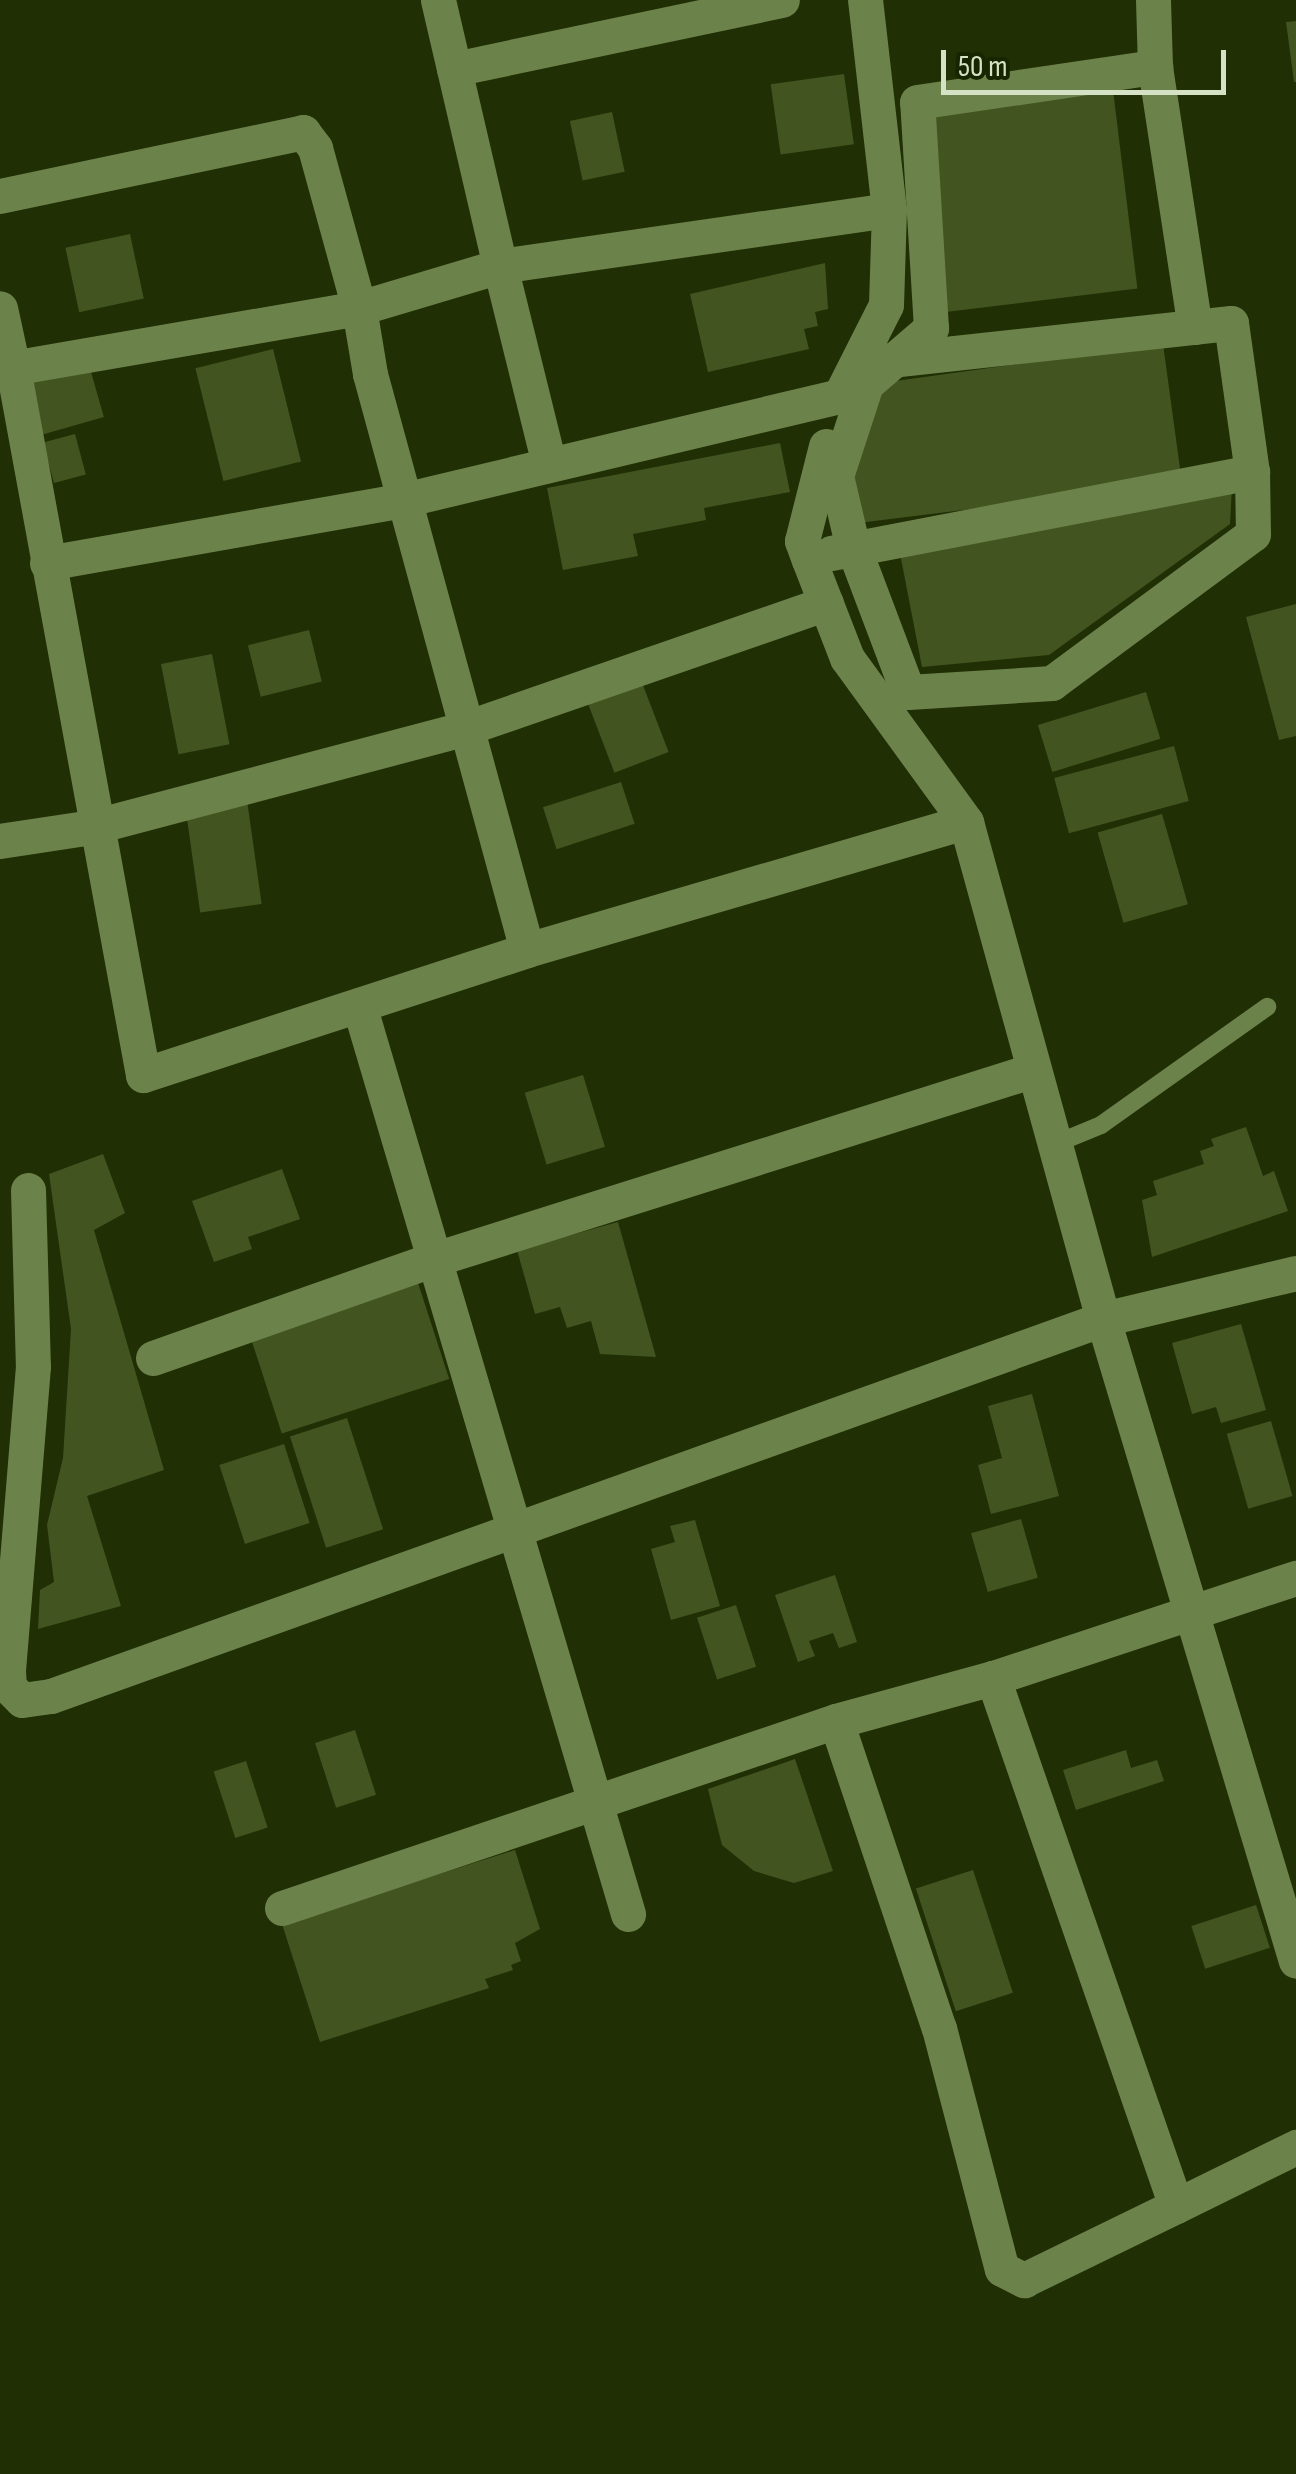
<!DOCTYPE html>
<html>
<head>
<meta charset="utf-8">
<style>
	body { margin:0 }
	#map { position:relative; width:1296px; height:2474px; overflow:hidden; background:#212f05; font-family:"Sofia Sans Condensed",sans-serif }
	div>[style] { position:absolute }
	.building>* { inset:0; background:#425520; transform-origin:0 0 }
	.service>* { height:18px; margin:-9px; padding:0 9px; transform-origin:9px; border-radius:9px; background:#6c824b }
	.minor>* { height:35px; margin:-17.5px; padding:0 17.5px; transform-origin:17.5px; border-radius:17.5px; background:#6c824b }
	span { translate:-50% -50%; white-space:nowrap; text-align:center; line-height:1.15; -webkit-text-stroke:10px #172500; paint-order:stroke }
	.scale { position:absolute; left:941px; top:50px; width:285px; height:45px; box-sizing:border-box; border:5px solid #d6e2c5; border-top:0; padding-left:12px; font-size:30px; line-height:35px; white-space:nowrap; color:#d6e2c5; -webkit-text-stroke:8px #172500; paint-order:stroke }
</style>
</head>
<body>
<div id="map">
	<div class="building">
		<div style="clip-path:polygon(1296px 21px,1296px 82px,1294px 82px,1286px 22px)"></div>
		<div style="left:844px;top:74px;width:71px;height:74px;rotate:82deg"></div>
		<div style="left:1113px;top:90px;width:200px;height:191px;rotate:83deg"></div>
		<div style="left:612px;top:112px;width:61px;height:43px;rotate:78deg"></div>
		<div style="left:130px;top:234px;width:66px;height:66px;rotate:78deg"></div>
		<div style="clip-path:polygon(825px 263px,828px 309px,815px 312px,818px 326px,804px 329px,809px 349px,708px 372px,690px 294px)"></div>
		<div style="clip-path:polygon(1163px 344px,1182px 483px,858px 523px,850px 485px,874px 384px)"></div>
		<div style="left:273px;top:349px;width:116px;height:80px;rotate:76deg"></div>
		<div style="left:89px;top:365px;width:54px;height:69px;rotate:74deg"></div>
		<div style="left:75px;top:434px;width:42px;height:33px;rotate:75deg"></div>
		<div style="clip-path:polygon(780px 443px,790px 492px,704px 508px,706px 520px,633px 534px,638px 556px,563px 570px,547px 488px)"></div>
		<div style="clip-path:polygon(1232px 486px,1230px 524px,1049px 655px,922px 667px,898px 543px)"></div>
		<div style="clip-path:polygon(1296px 604px,1296px 736px,1279px 740px,1246px 617px)"></div>
		<div style="left:309px;top:630px;width:53px;height:63px;rotate:76deg"></div>
		<div style="left:212px;top:654px;width:92px;height:52px;rotate:79deg"></div>
		<div style="left:641px;top:680px;width:77px;height:58px;rotate:69deg"></div>
		<div style="left:1146px;top:692px;width:49px;height:113px;rotate:73deg"></div>
		<div style="left:1174px;top:746px;width:57px;height:124px;rotate:75deg"></div>
		<div style="left:621px;top:782px;width:44px;height:82px;rotate:72deg"></div>
		<div style="left:247px;top:800px;width:105px;height:62px;rotate:82deg"></div>
		<div style="left:1162px;top:814px;width:94px;height:67px;rotate:74deg"></div>
		<div style="left:583px;top:1075px;width:75px;height:61px;rotate:73deg"></div>
		<div style="clip-path:polygon(1246px 1127px,1263px 1176px,1274px 1171px,1288px 1211px,1152px 1257px,1142px 1200px,1157px 1195px,1153px 1181px,1204px 1164px,1200px 1151px,1214px 1146px,1211px 1139px)"></div>
		<div style="clip-path:polygon(103px 1154px,125px 1213px,94px 1230px,164px 1470px,87px 1496px,121px 1606px,38px 1629px,40px 1590px,54px 1582px,47px 1525px,63px 1458px,71px 1329px,49px 1174px)"></div>
		<div style="clip-path:polygon(282px 1169px,300px 1219px,248px 1237px,252px 1249px,214px 1262px,192px 1201px)"></div>
		<div style="clip-path:polygon(618px 1222px,656px 1357px,600px 1354px,591px 1321px,567px 1328px,560px 1307px,535px 1314px,517px 1250px)"></div>
		<div style="left:418px;top:1283px;width:101px;height:176px;rotate:72deg"></div>
		<div style="clip-path:polygon(1241px 1324px,1266px 1410px,1221px 1423px,1216px 1407px,1192px 1414px,1172px 1343px)"></div>
		<div style="clip-path:polygon(1032px 1394px,1059px 1496px,991px 1514px,978px 1465px,1002px 1458px,988px 1406px)"></div>
		<div style="left:347px;top:1418px;width:117px;height:60px;rotate:72deg"></div>
		<div style="left:1271px;top:1421px;width:78px;height:46px;rotate:74deg"></div>
		<div style="left:284px;top:1444px;width:83px;height:68px;rotate:72deg"></div>
		<div style="left:1021px;top:1519px;width:61px;height:52px;rotate:74deg"></div>
		<div style="clip-path:polygon(695px 1520px,720px 1606px,671px 1620px,651px 1549px,675px 1542px,670px 1526px)"></div>
		<div style="clip-path:polygon(835px 1575px,857px 1642px,839px 1648px,833px 1633px,809px 1641px,815px 1656px,798px 1662px,775px 1595px)"></div>
		<div style="left:736px;top:1605px;width:65px;height:41px;rotate:72deg"></div>
		<div style="left:355px;top:1730px;width:68px;height:42px;rotate:72deg"></div>
		<div style="clip-path:polygon(1126px 1750px,1131px 1768px,1157px 1760px,1164px 1781px,1076px 1810px,1063px 1770px)"></div>
		<div style="clip-path:polygon(795px 1759px,833px 1871px,794px 1883px,754px 1871px,722px 1845px,708px 1789px)"></div>
		<div style="left:246px;top:1761px;width:70px;height:34px;rotate:72deg"></div>
		<div style="clip-path:polygon(515px 1850px,540px 1929px,515px 1943px,521px 1961px,511px 1965px,513px 1970px,485px 1979px,489px 1988px,320px 2042px,282px 1924px)"></div>
		<div style="left:973px;top:1870px;width:129px;height:60px;rotate:72deg"></div>
		<div style="left:1256px;top:1905px;width:45px;height:68px;rotate:72deg"></div>
	</div>
	<div class="service">
		<div style="left:1055px;top:1144px;width:50px;rotate:-22.4deg"></div>
		<div style="left:1101px;top:1125px;width:204px;rotate:-35.4deg"></div>
	</div>
	<div class="minor">
		<div style="left:438px;top:0;width:273px;rotate:76.9deg"></div>
		<div style="left:500px;top:266px;width:147px;rotate:163.4deg"></div>
		<div style="left:359px;top:308px;width:67px;rotate:80.5deg"></div>
		<div style="left:370px;top:374px;width:597px;rotate:74.75deg"></div>
		<div style="left:1153px;top:0;width:67px;rotate:88.3deg"></div>
		<div style="left:454px;top:69px;width:335px;rotate:-11.9deg"></div>
		<div style="left:0;top:196px;width:310px;rotate:-11.9deg"></div>
		<div style="left:303px;top:132px;width:20px;rotate:53deg"></div>
		<div style="left:315px;top:148px;width:166px;rotate:74.6deg"></div>
		<div style="left:359px;top:308px;width:351px;rotate:170.2deg"></div>
		<div style="left:13px;top:368px;width:61px;rotate:-102.2deg"></div>
		<div style="left:890px;top:360px;width:343px;rotate:-6.2deg"></div>
		<div style="left:1231px;top:323px;width:150px;rotate:82deg"></div>
		<div style="left:1252px;top:472px;width:62px;rotate:89.1deg"></div>
		<div style="left:1253px;top:534px;width:250px;rotate:143.5deg"></div>
		<div style="left:1052px;top:683px;width:144px;rotate:176.4deg"></div>
		<div style="left:13px;top:368px;width:719px;rotate:79.58deg"></div>
		<div style="left:143px;top:1075px;width:404px;rotate:-18deg"></div>
		<div style="left:527px;top:950px;width:457px;rotate:-16.3deg"></div>
		<div style="left:966px;top:822px;width:516px;rotate:74.59deg"></div>
		<div style="left:1103px;top:1319px;width:670px;rotate:73.27deg"></div>
		<div style="left:842px;top:392px;width:97px;rotate:-63.2deg"></div>
		<div style="left:886px;top:305px;width:95px;rotate:-88.2deg"></div>
		<div style="left:889px;top:210px;width:211px;rotate:-96.5deg"></div>
		<div style="left:826px;top:446px;width:98px;rotate:104.2deg"></div>
		<div style="left:802px;top:541px;width:20px;rotate:70deg"></div>
		<div style="left:809px;top:560px;width:105px;rotate:68.8deg"></div>
		<div style="left:847px;top:658px;width:203px;rotate:54deg"></div>
		<div style="left:549px;top:464px;width:204px;rotate:-103.9deg"></div>
		<div style="left:500px;top:266px;width:393px;rotate:-8.2deg"></div>
		<div style="left:831px;top:553px;width:429px;rotate:-10.9deg"></div>
		<div style="left:47px;top:563px;width:362px;rotate:-10deg"></div>
		<div style="left:403px;top:500px;width:448px;rotate:-13.4deg"></div>
		<div style="left:908px;top:692px;width:158px;rotate:-110.7deg"></div>
		<div style="left:852px;top:544px;width:70px;rotate:-103.2deg"></div>
		<div style="left:836px;top:476px;width:97px;rotate:-71.9deg"></div>
		<div style="left:866px;top:384px;width:86px;rotate:-40.7deg"></div>
		<div style="left:931px;top:328px;width:226px;rotate:-93.5deg"></div>
		<div style="left:917px;top:102px;width:241px;rotate:-8.4deg"></div>
		<div style="left:1155px;top:67px;width:263px;rotate:81.3deg"></div>
		<div style="left:0;top:841px;width:93px;rotate:-8.7deg"></div>
		<div style="left:92px;top:827px;width:387px;rotate:-14.8deg"></div>
		<div style="left:466px;top:728px;width:381px;rotate:-19.1deg"></div>
		<div style="left:359px;top:1005px;width:948px;rotate:73.51deg"></div>
		<div style="left:28px;top:1190px;width:176px;rotate:88.4deg"></div>
		<div style="left:33px;top:1366px;width:305px;rotate:94.7deg"></div>
		<div style="left:8px;top:1670px;width:17px;rotate:87deg"></div>
		<div style="left:9px;top:1687px;width:18px;rotate:45deg"></div>
		<div style="left:22px;top:1700px;width:29px;rotate:-8deg"></div>
		<div style="left:51px;top:1696px;width:1118px;rotate:-19.72deg"></div>
		<div style="left:1103px;top:1319px;width:198px;rotate:-13.4deg"></div>
		<div style="left:153px;top:1358px;width:296px;rotate:-19.4deg"></div>
		<div style="left:432px;top:1260px;width:631px;rotate:-17.52deg"></div>
		<div style="left:836px;top:1721px;width:324px;rotate:71.5deg"></div>
		<div style="left:939px;top:2028px;width:249px;rotate:75.4deg"></div>
		<div style="left:1002px;top:2269px;width:25px;rotate:27deg"></div>
		<div style="left:1024px;top:2280px;width:169px;rotate:-26deg"></div>
		<div style="left:1176px;top:2206px;width:559px;rotate:-109.12deg"></div>
		<div style="left:282px;top:1908px;width:585px;rotate:-18.65deg"></div>
		<div style="left:836px;top:1721px;width:163px;rotate:-15.3deg"></div>
		<div style="left:993px;top:1678px;width:319px;rotate:-18.3deg"></div>
		<div style="left:1176px;top:2206px;width:134px;rotate:-26.2deg"></div>
	</div>
	<div class="scale">50 m</div>
</div>
</body>
</html>
